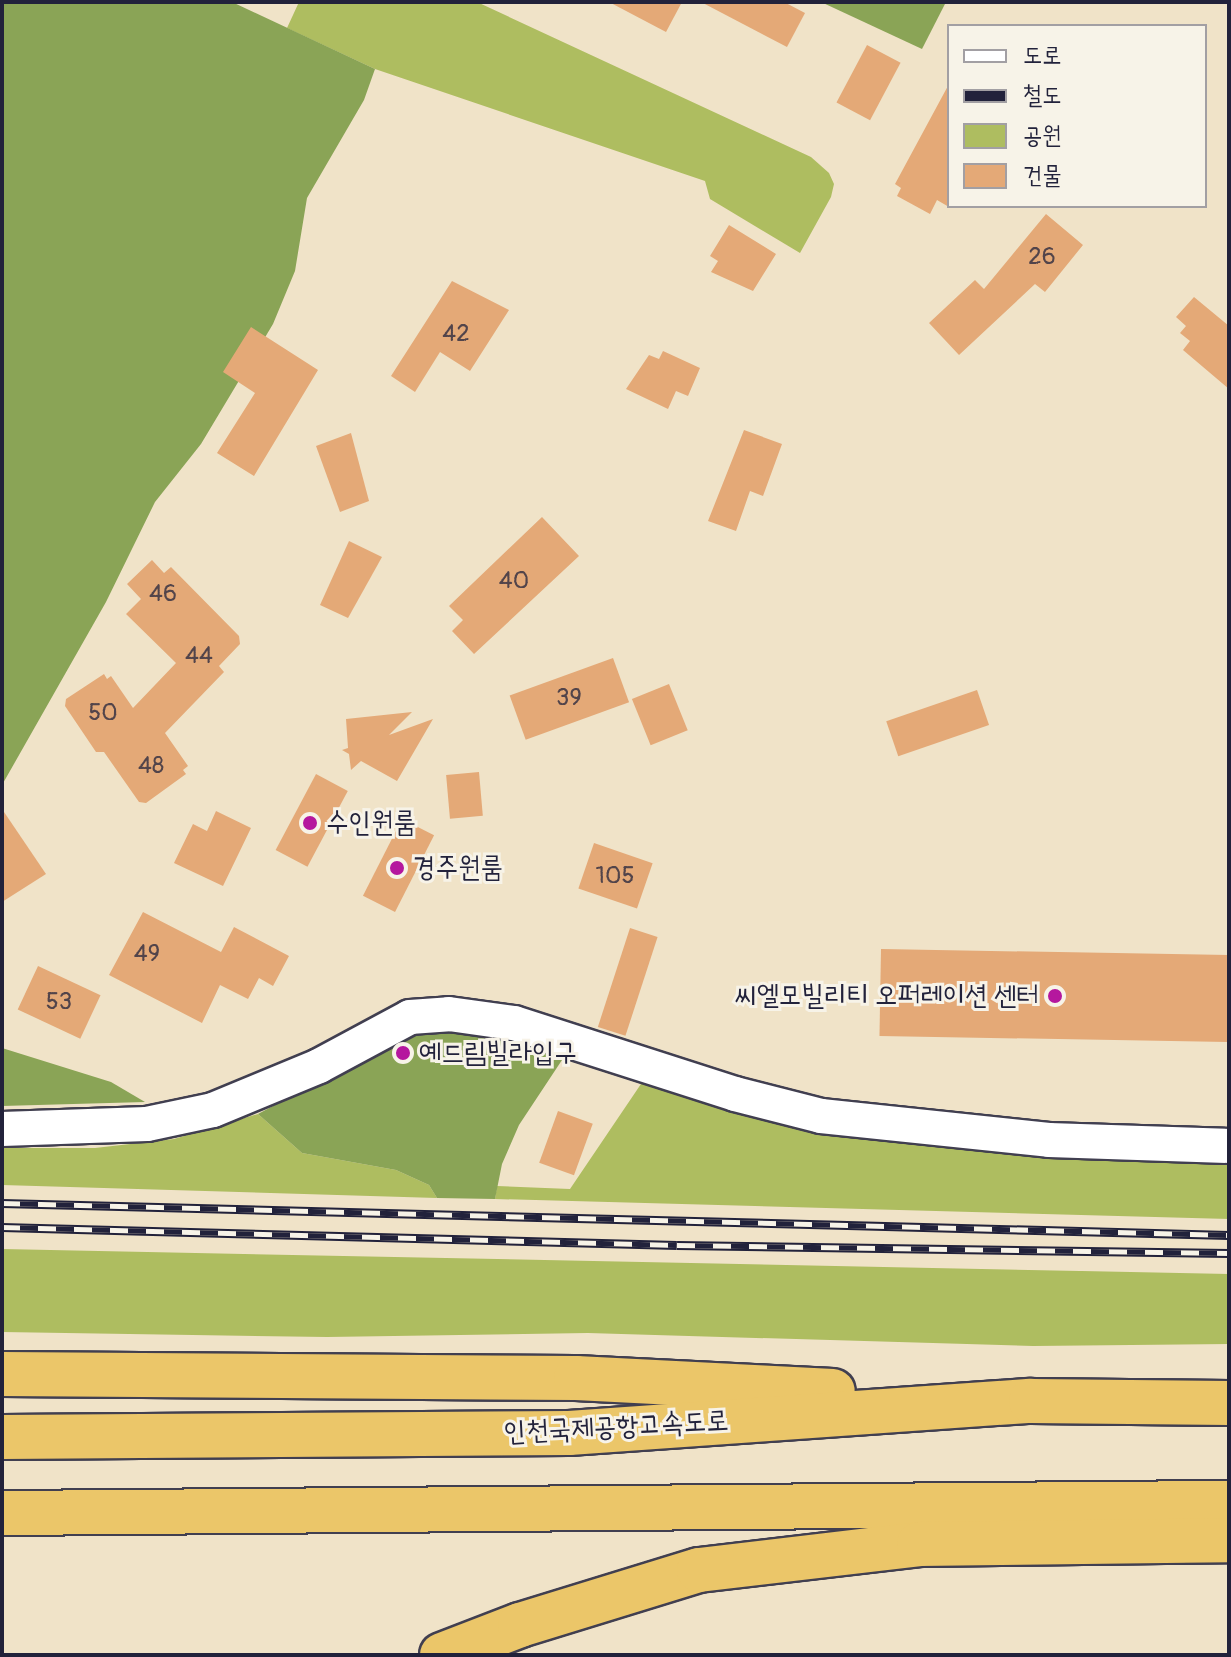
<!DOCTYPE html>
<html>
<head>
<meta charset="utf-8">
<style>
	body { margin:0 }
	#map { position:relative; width:1231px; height:1657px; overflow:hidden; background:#f0e3c8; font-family:Pangolin,"Poor Story",sans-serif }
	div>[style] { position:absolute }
	.green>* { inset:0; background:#aebd60 }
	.forest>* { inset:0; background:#8aa456 }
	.building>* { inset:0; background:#e4a977; transform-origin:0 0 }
	.roads { filter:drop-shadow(2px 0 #413f50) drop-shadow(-2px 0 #413f50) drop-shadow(0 2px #413f50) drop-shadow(0 -2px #413f50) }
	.minor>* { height:34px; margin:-17px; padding:0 17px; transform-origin:17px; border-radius:17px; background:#fff }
	.highway>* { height:44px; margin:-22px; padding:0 22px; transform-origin:22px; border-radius:22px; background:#ebc669 }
	.rail>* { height:9px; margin-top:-4.5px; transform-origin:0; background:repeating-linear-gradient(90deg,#f7f3e8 0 18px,#22223b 0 36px); box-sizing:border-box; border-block:2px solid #22223b }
	.dots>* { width:22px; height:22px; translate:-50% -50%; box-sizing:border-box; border:4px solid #f7f3e8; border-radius:50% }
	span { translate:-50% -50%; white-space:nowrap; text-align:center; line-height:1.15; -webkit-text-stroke:6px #f7f3e8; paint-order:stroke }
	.number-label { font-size:24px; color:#52444a }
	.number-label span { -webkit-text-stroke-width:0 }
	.poi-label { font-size:28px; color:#22223b }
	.left { translate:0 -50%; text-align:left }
	.right { translate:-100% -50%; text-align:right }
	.street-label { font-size:28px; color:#22223b }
	.frame { position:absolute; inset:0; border:4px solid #22223b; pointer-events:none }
	.legend { position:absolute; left:947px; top:24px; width:260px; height:184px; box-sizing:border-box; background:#f7f3e8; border:2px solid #a29fa3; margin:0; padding:10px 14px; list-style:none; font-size:24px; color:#22223b }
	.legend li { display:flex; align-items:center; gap:16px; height:40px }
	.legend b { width:40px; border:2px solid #a29fa3 }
</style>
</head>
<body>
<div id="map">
	<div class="green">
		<div style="clip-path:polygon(299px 2px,477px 2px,811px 157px,829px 173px,834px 184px,831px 197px,800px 253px,710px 199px,705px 181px,375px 69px,287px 28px)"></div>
		<div style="clip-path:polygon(643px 1081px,808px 1126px,971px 1150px,1229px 1158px,1229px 1219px,495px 1199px,497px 1186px,570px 1189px)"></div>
		<div style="clip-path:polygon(258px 1114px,302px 1153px,396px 1170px,429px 1185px,437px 1198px,2px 1185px,2px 1148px,95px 1148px,174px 1139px)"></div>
		<div style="clip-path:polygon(2px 1249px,1229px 1274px,1229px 1344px,1033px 1346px,588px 1333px,327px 1337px,2px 1332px)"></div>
	</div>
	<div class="forest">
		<div style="clip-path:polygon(2px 2px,232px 2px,375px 69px,364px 100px,307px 198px,295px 271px,273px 324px,201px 444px,155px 502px,106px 602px,2px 785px)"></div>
		<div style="clip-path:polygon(821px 2px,946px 2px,922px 49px)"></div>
		<div style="clip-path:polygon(447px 1026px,558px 1050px,562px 1060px,519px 1125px,502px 1164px,495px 1199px,437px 1198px,429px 1185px,396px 1170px,302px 1153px,258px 1114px,415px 1030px)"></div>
		<div style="clip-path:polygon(2px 1048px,111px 1082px,145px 1102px,2px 1106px)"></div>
	</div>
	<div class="building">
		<div style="clip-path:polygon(609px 2px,682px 2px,666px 32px)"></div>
		<div style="clip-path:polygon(701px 2px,784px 2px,805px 13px,787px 47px)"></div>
		<div style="left:867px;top:45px;width:38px;height:65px;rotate:28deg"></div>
		<div style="clip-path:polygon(949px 84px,949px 207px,937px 200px,930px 214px,897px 196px,901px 188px,895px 184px)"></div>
		<div style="clip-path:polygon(1046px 214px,1083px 245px,1045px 292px,1035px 284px,959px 355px,929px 323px,975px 280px,984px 289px)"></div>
		<div style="clip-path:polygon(729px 225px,776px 254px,753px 291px,711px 272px,718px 261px,710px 256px)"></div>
		<div style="clip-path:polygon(452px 281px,509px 310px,470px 371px,440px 352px,415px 392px,391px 376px)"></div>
		<div style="clip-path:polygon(1194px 297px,1229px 326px,1229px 389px,1183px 350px,1190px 341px,1180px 333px,1186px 326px,1176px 317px)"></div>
		<div style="clip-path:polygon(251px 327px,318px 370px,254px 476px,217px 453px,255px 393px,223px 372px)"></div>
		<div style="clip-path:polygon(663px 351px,700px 368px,688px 396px,676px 391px,668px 409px,626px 389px,649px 355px,659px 359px)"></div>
		<div style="clip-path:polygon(744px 430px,782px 444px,763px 496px,750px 491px,736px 531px,708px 521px)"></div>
		<div style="clip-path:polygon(351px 433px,369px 501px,340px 512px,316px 446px)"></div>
		<div style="clip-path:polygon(542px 517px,579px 556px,474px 654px,452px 631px,463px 620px,449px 606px)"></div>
		<div style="clip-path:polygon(349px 541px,382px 557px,348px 618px,320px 605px)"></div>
		<div style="clip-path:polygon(152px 560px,164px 573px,171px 567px,239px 636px,240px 644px,219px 666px,224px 672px,165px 733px,188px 766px,183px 770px,186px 774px,146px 803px,139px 802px,104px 752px,96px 752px,65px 706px,66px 699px,104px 674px,107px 679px,111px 676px,133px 708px,176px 663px,126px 614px,141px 599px,127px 584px)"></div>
		<div style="left:613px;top:658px;width:47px;height:110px;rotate:70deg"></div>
		<div style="left:669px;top:684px;width:50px;height:40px;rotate:68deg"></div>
		<div style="left:977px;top:690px;width:37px;height:96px;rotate:71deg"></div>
		<div style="clip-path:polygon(412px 712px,389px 735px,433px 719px,397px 781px,361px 761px,351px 770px,349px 754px,342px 750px,348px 748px,346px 719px)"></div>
		<div style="left:479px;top:772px;width:44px;height:33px;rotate:85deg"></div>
		<div style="left:316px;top:774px;width:36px;height:86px;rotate:28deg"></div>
		<div style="clip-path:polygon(2px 809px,46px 874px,2px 902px)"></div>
		<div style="clip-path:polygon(216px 811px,251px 828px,223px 886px,174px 863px,193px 824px,207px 831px)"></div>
		<div style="left:402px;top:819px;width:36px;height:86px;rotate:27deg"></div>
		<div style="left:594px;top:843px;width:62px;height:48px;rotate:19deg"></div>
		<div style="clip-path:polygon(143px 912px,221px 952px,234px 927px,289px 956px,273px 986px,259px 978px,248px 999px,220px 985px,202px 1023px,109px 975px)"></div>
		<div style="left:630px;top:928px;width:29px;height:104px;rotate:18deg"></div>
		<div style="left:881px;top:949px;width:348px;height:87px;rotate:1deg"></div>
		<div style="left:38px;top:966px;width:69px;height:48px;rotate:25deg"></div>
		<div style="left:558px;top:1111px;width:37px;height:55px;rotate:20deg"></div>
	</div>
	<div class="roads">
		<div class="minor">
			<div style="left:2px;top:1129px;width:145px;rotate:-2deg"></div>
			<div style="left:147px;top:1124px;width:67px;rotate:-12deg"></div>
			<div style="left:213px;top:1110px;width:115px;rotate:-22.5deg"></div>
			<div style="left:319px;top:1066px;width:103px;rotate:-28.3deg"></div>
			<div style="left:410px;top:1017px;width:39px;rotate:-4deg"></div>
			<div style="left:449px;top:1014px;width:66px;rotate:7.9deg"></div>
			<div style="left:514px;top:1023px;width:232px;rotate:17.8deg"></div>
			<div style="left:735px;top:1094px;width:89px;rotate:14.3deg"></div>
			<div style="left:821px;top:1116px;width:229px;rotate:6deg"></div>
			<div style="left:1049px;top:1140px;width:180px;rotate:1.9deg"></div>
		</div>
		<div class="highway">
			<div style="left:2px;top:1374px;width:574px;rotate:0.4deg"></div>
			<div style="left:576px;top:1378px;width:257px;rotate:2.9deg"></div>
			<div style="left:2px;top:1437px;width:567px;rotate:-0.4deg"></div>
			<div style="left:569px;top:1433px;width:463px;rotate:-4deg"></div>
			<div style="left:1031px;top:1401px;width:198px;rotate:0.6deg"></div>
			<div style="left:2px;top:1513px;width:1227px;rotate:-0.47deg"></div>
			<div style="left:442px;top:1655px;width:84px;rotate:-21deg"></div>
			<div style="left:520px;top:1625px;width:187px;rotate:-17.1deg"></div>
			<div style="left:699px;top:1570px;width:222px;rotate:-6.7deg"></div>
			<div style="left:919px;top:1544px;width:310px;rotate:-0.7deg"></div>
		</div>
	</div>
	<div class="rail">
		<div style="left:2px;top:1203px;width:1227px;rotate:1.49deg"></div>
		<div style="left:2px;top:1227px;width:675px;rotate:1.53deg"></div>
		<div style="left:677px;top:1245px;width:552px;rotate:0.83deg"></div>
	</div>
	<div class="dots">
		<div style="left:310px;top:823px;background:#b5179e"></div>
		<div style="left:397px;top:868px;background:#b5179e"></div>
		<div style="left:1055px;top:996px;background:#b5179e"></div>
		<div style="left:403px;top:1053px;background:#b5179e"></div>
	</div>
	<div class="number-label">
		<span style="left:1042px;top:257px">26</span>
		<span style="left:456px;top:334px">42</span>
		<span style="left:514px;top:581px">40</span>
		<span style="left:163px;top:594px">46</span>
		<span style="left:199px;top:656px">44</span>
		<span style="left:569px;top:698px">39</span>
		<span style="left:103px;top:713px">50</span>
		<span style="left:151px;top:766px">48</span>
		<span style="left:615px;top:876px">105</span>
		<span style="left:147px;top:954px">49</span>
		<span style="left:59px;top:1002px">53</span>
	</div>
	<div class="poi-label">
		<span class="left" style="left:326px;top:823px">수인원룸</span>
		<span class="left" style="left:413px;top:868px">경주원룸</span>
		<span class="right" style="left:1039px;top:996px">씨엘모빌리티 오퍼레이션 센터</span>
		<span class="left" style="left:419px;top:1053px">예드림빌라입구</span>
	</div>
	<div class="street-label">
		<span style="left:616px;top:1427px;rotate:-3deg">인천국제공항고속도로</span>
	</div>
	<div class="frame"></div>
	<ul class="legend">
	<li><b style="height:10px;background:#fff"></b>도로</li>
	<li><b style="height:10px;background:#22223b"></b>철도</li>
	<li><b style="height:22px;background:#aebd60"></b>공원</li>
	<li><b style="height:22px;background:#e4a977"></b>건물</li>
	</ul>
</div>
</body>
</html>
